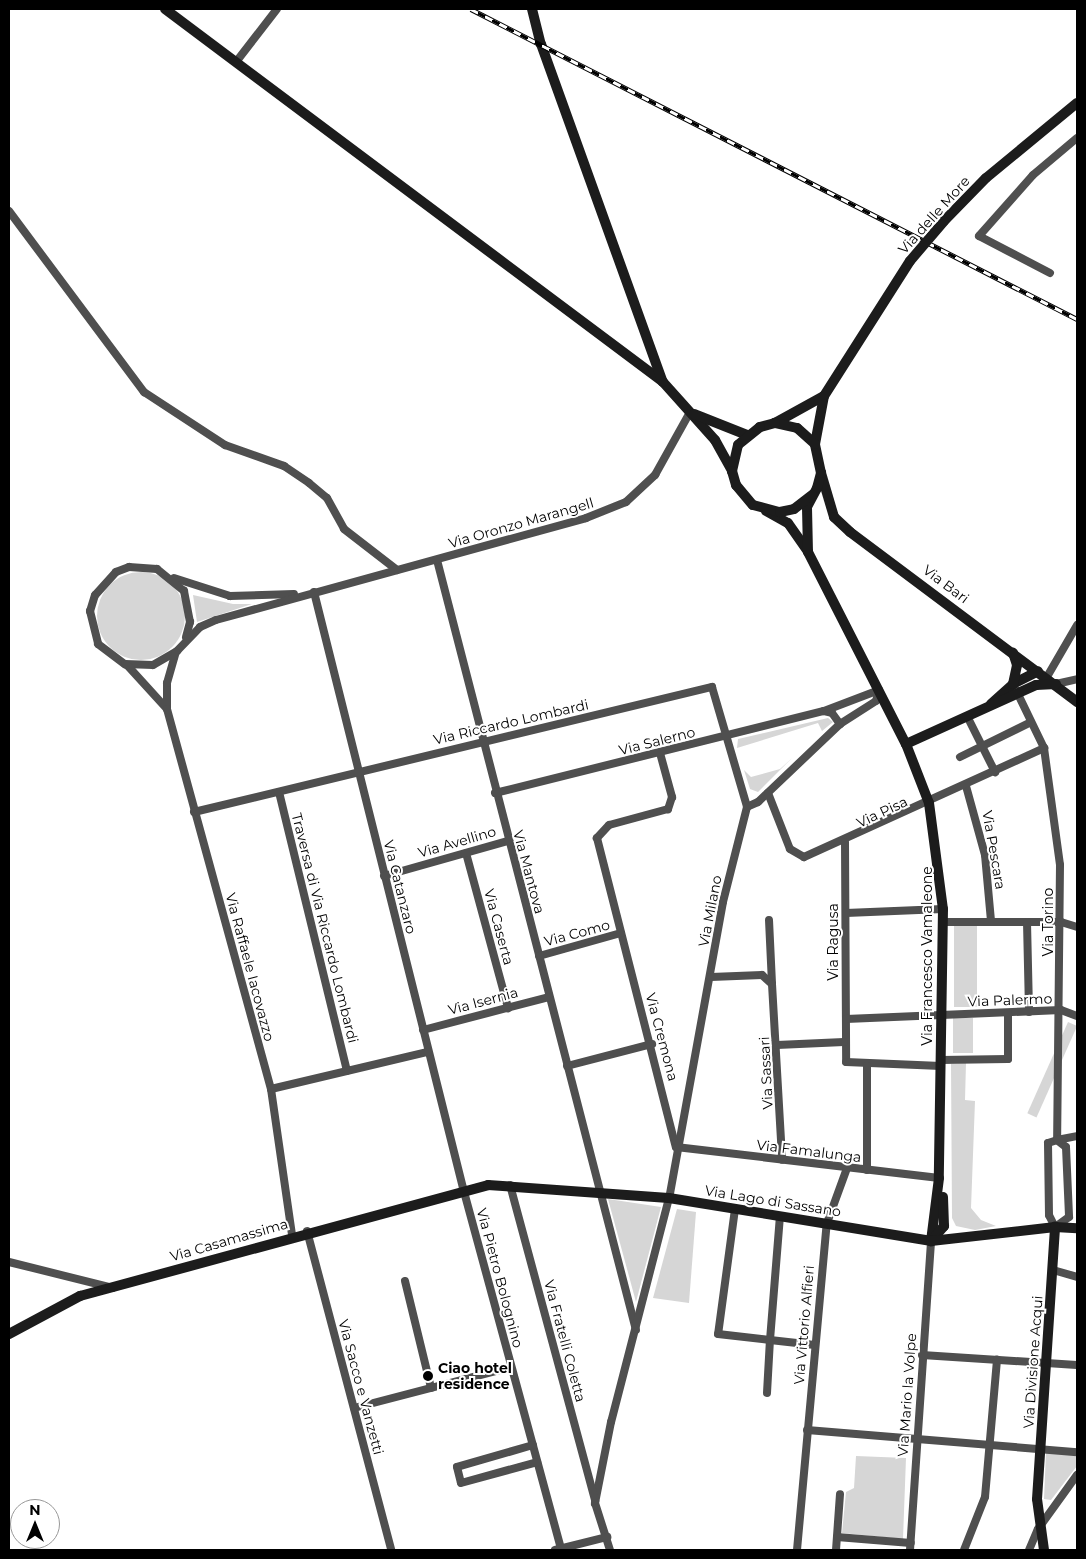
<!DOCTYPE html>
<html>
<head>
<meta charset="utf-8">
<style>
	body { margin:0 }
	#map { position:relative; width:1086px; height:1559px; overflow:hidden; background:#fff; font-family:Montserrat,sans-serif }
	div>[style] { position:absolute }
	.green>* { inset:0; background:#d6d6d6; transform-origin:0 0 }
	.round { border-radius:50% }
	.street>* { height:8px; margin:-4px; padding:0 4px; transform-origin:4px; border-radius:4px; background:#4f4f4f }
	.secondary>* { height:10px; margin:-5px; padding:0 5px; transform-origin:5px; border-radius:5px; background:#1c1c1c }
	.rail>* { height:4.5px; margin-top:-2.25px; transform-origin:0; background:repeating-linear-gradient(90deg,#fff 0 8px,#000 0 16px); box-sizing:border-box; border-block:1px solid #000 }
	.secondary-bridge>* { height:10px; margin:-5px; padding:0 5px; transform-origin:5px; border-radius:5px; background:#1c1c1c }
	.dots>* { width:14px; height:14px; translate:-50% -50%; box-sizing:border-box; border:2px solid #fff; border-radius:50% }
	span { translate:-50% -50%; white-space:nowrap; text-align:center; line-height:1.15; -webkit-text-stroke:4px #fff; paint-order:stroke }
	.street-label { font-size:14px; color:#000 }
	.poi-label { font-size:14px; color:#000; font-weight:700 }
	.left { translate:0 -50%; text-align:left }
	.frame { position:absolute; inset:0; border:10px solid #000; pointer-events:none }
	.north { position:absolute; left:10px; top:1499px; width:50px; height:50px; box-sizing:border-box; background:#fff; border:1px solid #999; border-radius:50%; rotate:0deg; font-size:14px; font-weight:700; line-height:20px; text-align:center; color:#000 }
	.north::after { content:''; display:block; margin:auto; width:18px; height:22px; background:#000; clip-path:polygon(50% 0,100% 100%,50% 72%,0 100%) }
</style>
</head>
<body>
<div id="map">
	<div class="green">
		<div class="round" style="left:97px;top:572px;width:88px;height:88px"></div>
		<div style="clip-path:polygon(193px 595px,233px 604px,252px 604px,197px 622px)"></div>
		<div style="clip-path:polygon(828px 718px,833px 722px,822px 731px,818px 723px,737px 748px,738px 739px)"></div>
		<div style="clip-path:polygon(792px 758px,758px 792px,750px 789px,744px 770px,751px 777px,780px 769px)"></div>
		<div style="left:954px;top:926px;width:23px;height:81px"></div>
		<div style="left:953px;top:1018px;width:20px;height:35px"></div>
		<div style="left:1068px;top:1022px;width:10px;height:100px;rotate:24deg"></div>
		<div style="clip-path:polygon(966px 1063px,965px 1100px,975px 1101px,971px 1208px,981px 1220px,996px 1226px,975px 1230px,956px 1226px,952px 1218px,951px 1064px)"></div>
		<div style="clip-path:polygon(608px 1199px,661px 1207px,636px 1302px)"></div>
		<div style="clip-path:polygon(677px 1209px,696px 1212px,689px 1303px,653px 1298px)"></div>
		<div style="clip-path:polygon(1046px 1452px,1077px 1455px,1077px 1466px,1051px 1500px,1044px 1499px)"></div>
		<div style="clip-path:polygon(856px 1456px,906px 1458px,903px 1539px,842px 1533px,846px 1492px,854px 1488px)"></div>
	</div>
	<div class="street">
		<div style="left:236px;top:62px;width:67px;rotate:-52.3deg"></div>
		<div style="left:9px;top:211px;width:226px;rotate:53.3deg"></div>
		<div style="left:144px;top:392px;width:97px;rotate:33.2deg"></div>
		<div style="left:225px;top:445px;width:63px;rotate:19.6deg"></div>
		<div style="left:284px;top:466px;width:30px;rotate:34deg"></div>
		<div style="left:309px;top:483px;width:23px;rotate:40deg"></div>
		<div style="left:327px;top:498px;width:35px;rotate:61deg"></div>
		<div style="left:344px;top:529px;width:67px;rotate:37.7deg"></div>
		<div style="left:1050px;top:273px;width:80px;rotate:-152.5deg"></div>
		<div style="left:979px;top:236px;width:81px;rotate:-48.5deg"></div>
		<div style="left:1033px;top:175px;width:57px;rotate:-40.1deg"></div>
		<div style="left:437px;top:560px;width:795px;rotate:75.51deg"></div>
		<div style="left:174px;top:578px;width:59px;rotate:17.8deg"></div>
		<div style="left:230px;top:596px;width:64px;rotate:-1.8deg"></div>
		<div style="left:314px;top:592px;width:614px;rotate:75.96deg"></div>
		<div style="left:463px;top:1188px;width:374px;rotate:74.8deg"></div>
		<div style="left:186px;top:637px;width:16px;rotate:-75deg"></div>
		<div style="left:190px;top:622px;width:32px;rotate:-101deg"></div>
		<div style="left:184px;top:591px;width:35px;rotate:-141deg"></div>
		<div style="left:157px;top:569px;width:28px;rotate:-176deg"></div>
		<div style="left:129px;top:567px;width:14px;rotate:159deg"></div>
		<div style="left:116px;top:572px;width:31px;rotate:132deg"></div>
		<div style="left:95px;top:595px;width:17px;rotate:107deg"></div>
		<div style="left:90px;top:611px;width:34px;rotate:76deg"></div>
		<div style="left:98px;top:644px;width:34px;rotate:37deg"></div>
		<div style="left:125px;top:664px;width:28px;rotate:2deg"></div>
		<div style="left:153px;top:665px;width:28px;rotate:-30deg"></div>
		<div style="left:177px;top:651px;width:33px;rotate:-46deg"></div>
		<div style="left:200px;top:627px;width:17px;rotate:-24deg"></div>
		<div style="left:216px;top:620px;width:384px;rotate:-15.4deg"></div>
		<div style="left:586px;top:518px;width:43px;rotate:-21.8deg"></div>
		<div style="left:626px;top:502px;width:40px;rotate:-43deg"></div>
		<div style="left:655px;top:475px;width:72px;rotate:-60.9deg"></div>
		<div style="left:127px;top:665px;width:59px;rotate:47.7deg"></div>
		<div style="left:167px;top:709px;width:26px;rotate:-90deg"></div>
		<div style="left:167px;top:683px;width:32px;rotate:-74deg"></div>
		<div style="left:1044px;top:682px;width:66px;rotate:-59.9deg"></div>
		<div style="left:1056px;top:684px;width:22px;rotate:-13deg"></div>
		<div style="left:1016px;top:690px;width:64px;rotate:64.2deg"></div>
		<div style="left:1044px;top:748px;width:118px;rotate:82.2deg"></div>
		<div style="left:1060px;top:865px;width:275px;rotate:90.6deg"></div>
		<div style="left:167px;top:709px;width:394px;rotate:74.7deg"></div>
		<div style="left:271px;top:1089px;width:148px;rotate:81.8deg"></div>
		<div style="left:824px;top:711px;width:8px;rotate:14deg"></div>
		<div style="left:832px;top:713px;width:14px;rotate:54deg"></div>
		<div style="left:967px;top:716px;width:63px;rotate:63.4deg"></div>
		<div style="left:660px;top:753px;width:46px;rotate:74.7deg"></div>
		<div style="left:672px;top:797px;width:13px;rotate:108deg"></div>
		<div style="left:668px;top:809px;width:61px;rotate:164.8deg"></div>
		<div style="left:609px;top:825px;width:18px;rotate:133deg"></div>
		<div style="left:597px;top:838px;width:319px;rotate:75.7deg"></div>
		<div style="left:676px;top:1147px;width:265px;rotate:6.7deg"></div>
		<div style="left:960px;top:757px;width:79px;rotate:-26.2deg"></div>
		<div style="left:966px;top:786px;width:72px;rotate:74.6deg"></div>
		<div style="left:985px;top:855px;width:66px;rotate:84.8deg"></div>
		<div style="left:279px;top:792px;width:287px;rotate:76.3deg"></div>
		<div style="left:495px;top:793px;width:339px;rotate:-14deg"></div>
		<div style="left:824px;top:711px;width:59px;rotate:-20.9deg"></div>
		<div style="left:879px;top:690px;width:11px;rotate:105deg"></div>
		<div style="left:876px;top:701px;width:43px;rotate:147.4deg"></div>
		<div style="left:840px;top:724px;width:113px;rotate:136.4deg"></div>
		<div style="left:758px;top:802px;width:12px;rotate:156deg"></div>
		<div style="left:747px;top:807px;width:98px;rotate:104.2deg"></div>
		<div style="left:723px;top:902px;width:301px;rotate:100.3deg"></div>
		<div style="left:669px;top:1198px;width:231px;rotate:104.5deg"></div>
		<div style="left:611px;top:1422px;width:83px;rotate:101.2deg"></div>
		<div style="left:595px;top:1503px;width:49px;rotate:72.3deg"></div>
		<div style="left:768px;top:793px;width:60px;rotate:68.6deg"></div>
		<div style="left:790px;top:849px;width:16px;rotate:30deg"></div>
		<div style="left:804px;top:857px;width:264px;rotate:-24.4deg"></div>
		<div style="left:194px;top:812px;width:533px;rotate:-13.57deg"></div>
		<div style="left:712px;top:687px;width:125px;rotate:73.7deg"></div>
		<div style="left:845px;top:842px;width:220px;rotate:89.7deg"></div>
		<div style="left:846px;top:1062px;width:95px;rotate:2.4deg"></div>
		<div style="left:466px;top:853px;width:161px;rotate:74.8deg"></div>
		<div style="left:384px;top:876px;width:129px;rotate:-15.8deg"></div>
		<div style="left:846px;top:913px;width:97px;rotate:-2.4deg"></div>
		<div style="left:769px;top:920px;width:63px;rotate:87.3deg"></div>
		<div style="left:943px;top:922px;width:118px"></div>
		<div style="left:1061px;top:922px;width:17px;rotate:17deg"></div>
		<div style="left:1027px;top:922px;width:90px;rotate:88.7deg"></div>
		<div style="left:539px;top:956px;width:85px;rotate:-15.7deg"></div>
		<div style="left:711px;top:977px;width:51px;rotate:-2.2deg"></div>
		<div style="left:762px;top:975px;width:13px;rotate:42deg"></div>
		<div style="left:772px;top:984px;width:176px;rotate:86.7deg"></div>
		<div style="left:846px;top:1019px;width:215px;rotate:-2.4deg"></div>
		<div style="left:1061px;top:1010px;width:17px;rotate:21deg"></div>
		<div style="left:423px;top:1030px;width:130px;rotate:-14.7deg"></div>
		<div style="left:777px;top:1045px;width:67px;rotate:-2.6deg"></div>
		<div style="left:941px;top:1060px;width:67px;rotate:-0.9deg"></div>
		<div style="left:1008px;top:1059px;width:46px;rotate:-90deg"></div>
		<div style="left:567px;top:1066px;width:88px;rotate:-14.5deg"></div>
		<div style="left:271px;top:1089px;width:161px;rotate:-13.3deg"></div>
		<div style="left:1057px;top:1140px;width:11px;rotate:38deg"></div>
		<div style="left:1066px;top:1147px;width:70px;rotate:87.5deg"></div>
		<div style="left:1069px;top:1217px;width:17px;rotate:144deg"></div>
		<div style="left:1055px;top:1227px;width:13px;rotate:-117deg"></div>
		<div style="left:1049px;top:1215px;width:72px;rotate:-90.8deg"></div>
		<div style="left:1048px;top:1143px;width:9px;rotate:-18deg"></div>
		<div style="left:1057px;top:1140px;width:20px;rotate:-11deg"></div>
		<div style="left:867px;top:1170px;width:104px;rotate:-90deg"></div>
		<div style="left:510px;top:1185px;width:327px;rotate:74.9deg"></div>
		<div style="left:735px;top:1209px;width:126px;rotate:97.7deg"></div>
		<div style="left:718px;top:1334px;width:52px;rotate:6.6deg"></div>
		<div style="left:770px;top:1340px;width:124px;rotate:-85.4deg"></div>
		<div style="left:307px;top:1231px;width:330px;rotate:75.2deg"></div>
		<div style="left:9px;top:1262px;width:107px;rotate:14deg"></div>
		<div style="left:1053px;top:1270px;width:25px;rotate:16deg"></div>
		<div style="left:405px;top:1281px;width:110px;rotate:76.3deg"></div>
		<div style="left:922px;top:1355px;width:155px;rotate:3.7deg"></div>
		<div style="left:767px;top:1393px;width:53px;rotate:-86.8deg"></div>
		<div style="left:770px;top:1340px;width:45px;rotate:6.3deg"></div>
		<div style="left:354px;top:1408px;width:162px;rotate:-14.6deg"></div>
		<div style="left:807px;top:1430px;width:271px;rotate:4.7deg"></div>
		<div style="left:533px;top:1445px;width:79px;rotate:163.9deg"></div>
		<div style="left:457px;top:1467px;width:16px;rotate:76deg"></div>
		<div style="left:461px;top:1483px;width:79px;rotate:-15.4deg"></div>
		<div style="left:837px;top:1537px;width:74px;rotate:4.6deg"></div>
		<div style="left:555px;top:1550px;width:54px;rotate:-14deg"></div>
		<div style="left:797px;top:1550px;width:328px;rotate:-84.8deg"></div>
		<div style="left:827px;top:1223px;width:59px;rotate:-70deg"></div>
		<div style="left:836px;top:1550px;width:56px;rotate:-85.9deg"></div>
		<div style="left:910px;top:1550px;width:310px;rotate:-86.1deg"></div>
		<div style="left:964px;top:1550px;width:57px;rotate:-68.4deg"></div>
		<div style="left:985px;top:1497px;width:138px;rotate:-85deg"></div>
		<div style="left:1029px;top:1550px;width:23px;rotate:-67deg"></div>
		<div style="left:1038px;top:1529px;width:67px;rotate:-54.2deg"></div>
	</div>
	<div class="secondary">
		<div style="left:165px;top:9px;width:622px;rotate:36.83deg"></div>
		<div style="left:663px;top:382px;width:78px;rotate:48.1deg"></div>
		<div style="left:715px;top:440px;width:35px;rotate:61deg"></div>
		<div style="left:532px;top:9px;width:36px;rotate:76deg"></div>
		<div style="left:541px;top:44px;width:359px;rotate:70.2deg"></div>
		<div style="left:944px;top:221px;width:60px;rotate:-45.7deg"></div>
		<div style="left:986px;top:178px;width:118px;rotate:-39.5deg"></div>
		<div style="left:694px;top:414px;width:57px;rotate:21.6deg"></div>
		<div style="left:775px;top:423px;width:56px;rotate:-28.9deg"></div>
		<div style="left:815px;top:444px;width:49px;rotate:-79.4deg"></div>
		<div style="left:824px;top:396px;width:160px;rotate:-57.5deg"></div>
		<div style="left:821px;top:473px;width:46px;rotate:73.5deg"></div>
		<div style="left:834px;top:517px;width:22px;rotate:43deg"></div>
		<div style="left:850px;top:532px;width:284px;rotate:36.8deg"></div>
		<div style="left:766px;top:511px;width:25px;rotate:29deg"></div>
		<div style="left:788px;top:523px;width:35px;rotate:55deg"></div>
		<div style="left:808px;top:552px;width:216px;rotate:63deg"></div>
		<div style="left:906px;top:744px;width:63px;rotate:68.7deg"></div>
		<div style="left:929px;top:803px;width:107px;rotate:82.5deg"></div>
		<div style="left:943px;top:909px;width:269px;rotate:90.9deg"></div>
		<div style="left:939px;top:1178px;width:64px;rotate:97.2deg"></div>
		<div style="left:808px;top:552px;width:45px;rotate:-91.3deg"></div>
		<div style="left:807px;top:507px;width:21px;rotate:-62deg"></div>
		<div style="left:817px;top:488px;width:16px;rotate:-75deg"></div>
		<div style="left:821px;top:473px;width:30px;rotate:-102deg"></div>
		<div style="left:815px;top:444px;width:24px;rotate:-138deg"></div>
		<div style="left:797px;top:428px;width:23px;rotate:-167deg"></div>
		<div style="left:775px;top:423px;width:16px;rotate:165deg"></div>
		<div style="left:760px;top:427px;width:28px;rotate:141deg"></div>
		<div style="left:738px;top:445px;width:27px;rotate:103deg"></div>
		<div style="left:732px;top:471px;width:15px;rotate:74deg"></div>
		<div style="left:736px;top:485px;width:26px;rotate:50deg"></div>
		<div style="left:753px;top:505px;width:28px;rotate:15deg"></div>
		<div style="left:780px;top:512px;width:14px;rotate:-12deg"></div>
		<div style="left:794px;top:509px;width:23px;rotate:-38deg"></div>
		<div style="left:1013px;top:684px;width:28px;rotate:-27deg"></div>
		<div style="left:991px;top:704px;width:30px;rotate:-42deg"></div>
		<div style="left:1013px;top:684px;width:19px;rotate:-78deg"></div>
		<div style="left:1017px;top:665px;width:13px;rotate:-108deg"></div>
		<div style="left:906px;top:744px;width:143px;rotate:-24.4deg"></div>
		<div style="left:1036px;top:685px;width:20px;rotate:-3deg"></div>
		<div style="left:931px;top:1241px;width:20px;rotate:-49deg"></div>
		<div style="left:944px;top:1226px;width:29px;rotate:-92deg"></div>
		<div style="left:9px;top:1334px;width:81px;rotate:-28.2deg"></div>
		<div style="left:80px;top:1296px;width:423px;rotate:-15.2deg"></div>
		<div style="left:488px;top:1185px;width:181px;rotate:4.1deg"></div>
		<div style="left:669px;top:1198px;width:266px;rotate:9.3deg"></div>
		<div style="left:931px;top:1241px;width:125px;rotate:-6.4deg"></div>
		<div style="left:1055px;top:1227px;width:22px;rotate:3deg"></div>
		<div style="left:1044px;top:1550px;width:51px;rotate:-97.8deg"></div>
		<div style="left:1037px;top:1499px;width:273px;rotate:-86.2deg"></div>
	</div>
	<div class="rail">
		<div style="left:471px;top:9px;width:681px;rotate:27.09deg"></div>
	</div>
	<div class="secondary-bridge">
		<div style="left:910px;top:261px;width:52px;rotate:-49.6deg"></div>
	</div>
	<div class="dots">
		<div style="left:428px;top:1376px;background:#000"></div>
	</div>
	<div class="street-label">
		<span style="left:934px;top:215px;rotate:-48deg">Via delle More</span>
		<span style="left:521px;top:523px;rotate:-16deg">Via Oronzo Marangell</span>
		<span style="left:946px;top:584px;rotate:37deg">Via Bari</span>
		<span style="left:511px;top:722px;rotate:-13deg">Via Riccardo Lombardi</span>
		<span style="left:657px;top:741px;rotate:-14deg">Via Salerno</span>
		<span style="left:882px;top:812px;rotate:-25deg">Via Pisa</span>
		<span style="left:457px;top:842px;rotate:-16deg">Via Avellino</span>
		<span style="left:994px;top:850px;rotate:80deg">Via Pescara</span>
		<span style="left:529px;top:872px;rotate:75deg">Via Mantova</span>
		<span style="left:400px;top:887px;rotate:76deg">Via Catanzaro</span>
		<span style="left:710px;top:911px;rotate:-79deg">Via Milano</span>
		<span style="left:1048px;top:922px;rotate:-90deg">Via Torino</span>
		<span style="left:499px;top:927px;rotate:75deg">Via Caserta</span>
		<span style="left:325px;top:928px;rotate:76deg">Traversa di Via Riccardo Lombardi</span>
		<span style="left:577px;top:933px;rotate:-15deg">Via Como</span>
		<span style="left:833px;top:942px;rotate:-90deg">Via Ragusa</span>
		<span style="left:927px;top:956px;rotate:-90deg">Via Francesco Vamaleone</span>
		<span style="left:250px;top:967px;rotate:75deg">Via Raffaele Iacovazzo</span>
		<span style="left:1010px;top:1000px;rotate:-2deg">Via Palermo</span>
		<span style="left:483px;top:1001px;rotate:-15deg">Via Isernia</span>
		<span style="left:662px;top:1037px;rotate:75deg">Via Cremona</span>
		<span style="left:766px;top:1073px;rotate:-93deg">Via Sassari</span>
		<span style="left:809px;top:1151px;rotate:7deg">Via Famalunga</span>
		<span style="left:773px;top:1201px;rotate:9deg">Via Lago di Sassano</span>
		<span style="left:229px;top:1240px;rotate:-16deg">Via Casamassima</span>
		<span style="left:500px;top:1278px;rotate:75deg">Via Pietro Bolognino</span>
		<span style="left:804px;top:1325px;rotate:-85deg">Via Vittorio Alfieri</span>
		<span style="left:565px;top:1341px;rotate:75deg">Via Fratelli Coletta</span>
		<span style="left:1033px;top:1362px;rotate:-86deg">Via Divisione Acqui</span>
		<span style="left:361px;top:1387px;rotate:75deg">Via Sacco e Vanzetti</span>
		<span style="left:907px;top:1395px;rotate:-86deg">Via Mario la Volpe</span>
	</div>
	<div class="poi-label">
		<span class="left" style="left:438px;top:1376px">Ciao hotel<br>residence</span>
	</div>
	<div class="frame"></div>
	<div class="north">N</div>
</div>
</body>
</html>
